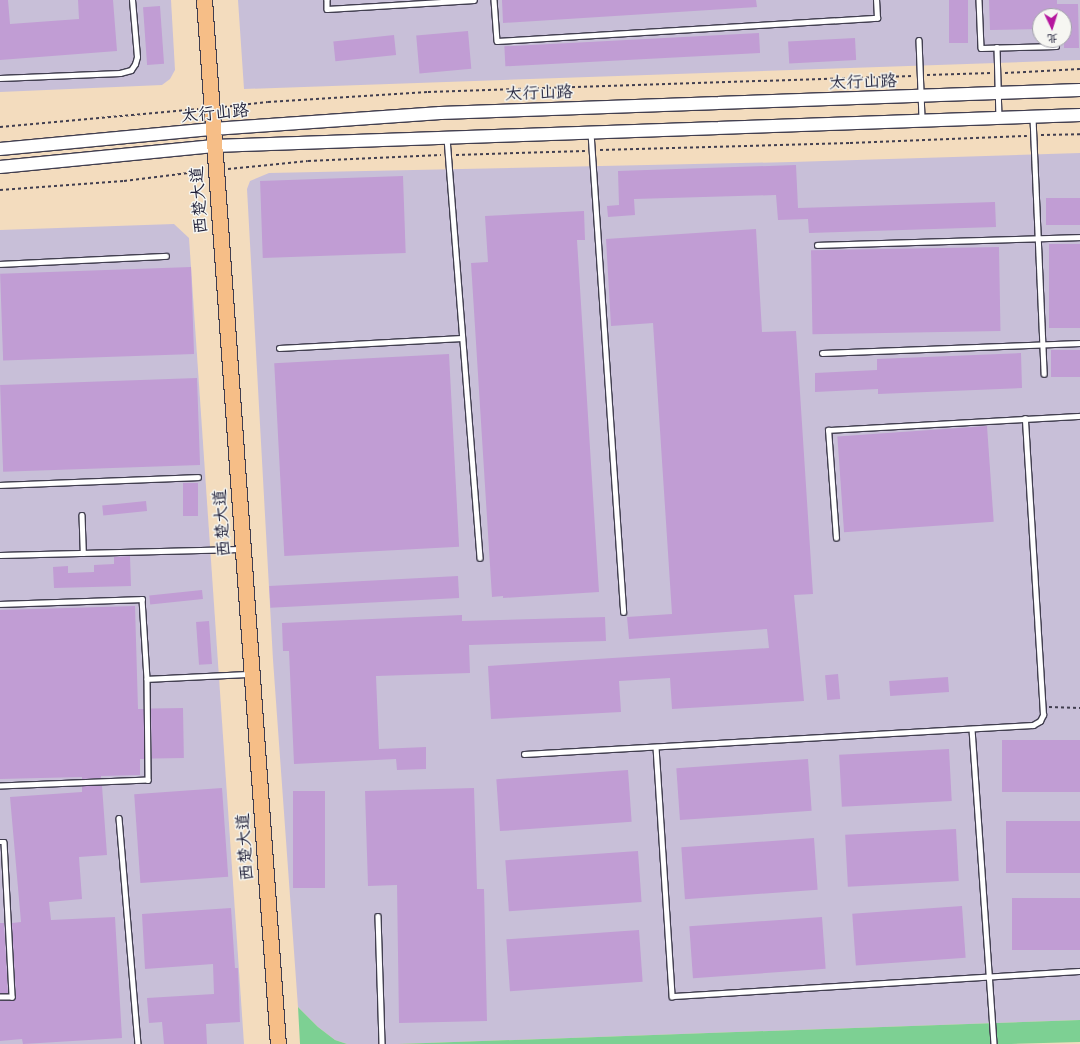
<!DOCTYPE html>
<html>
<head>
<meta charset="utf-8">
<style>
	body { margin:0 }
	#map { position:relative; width:1080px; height:1044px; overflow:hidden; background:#f3dcbe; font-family:Caveat,"LXGW WenKai TC",sans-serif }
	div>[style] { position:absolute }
	.industrial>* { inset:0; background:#c8bfd8 }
	.green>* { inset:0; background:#7dd093 }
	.building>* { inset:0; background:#c19dd4; transform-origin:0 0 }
	.path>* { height:2px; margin-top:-1px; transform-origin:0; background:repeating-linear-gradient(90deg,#413e4f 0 3px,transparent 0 6px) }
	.roads { filter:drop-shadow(1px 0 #413e4f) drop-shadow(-1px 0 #413e4f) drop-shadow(0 1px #413e4f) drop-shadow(0 -1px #413e4f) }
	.service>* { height:4.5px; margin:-2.25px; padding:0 2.25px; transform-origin:2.25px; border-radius:2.25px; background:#fff }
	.tertiary>* { height:12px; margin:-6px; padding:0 6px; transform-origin:6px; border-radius:6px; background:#fff }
	.primary>* { height:15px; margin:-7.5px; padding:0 7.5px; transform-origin:7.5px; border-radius:7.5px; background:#f6be87 }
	span { translate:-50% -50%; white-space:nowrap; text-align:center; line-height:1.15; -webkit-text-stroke:3px #f6f6f2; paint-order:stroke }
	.street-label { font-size:17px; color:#22223b }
	.north { position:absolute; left:1032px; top:8px; width:40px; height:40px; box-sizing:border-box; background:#f6f6f2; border:1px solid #a1a1a9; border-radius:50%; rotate:176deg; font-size:11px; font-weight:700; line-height:16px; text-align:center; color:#22223b }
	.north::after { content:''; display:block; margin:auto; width:14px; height:18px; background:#b5179e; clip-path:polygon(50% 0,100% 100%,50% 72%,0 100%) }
</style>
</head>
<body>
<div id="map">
	<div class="industrial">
		<div style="clip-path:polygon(0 0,171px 0,175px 70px,170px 79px,162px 85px,0 92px)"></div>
		<div style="clip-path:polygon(evenodd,238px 0,1080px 0,1080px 60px,244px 89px,238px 0,1040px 16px,1064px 16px,1064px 40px,1040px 40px,1040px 16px)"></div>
		<div style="clip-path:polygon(1080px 153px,1080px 1020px,398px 1044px,347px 1044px,335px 1040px,318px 1027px,298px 1007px,273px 660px,247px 189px,250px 181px,269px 173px,792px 162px)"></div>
		<div style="clip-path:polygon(174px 224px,189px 238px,244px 1044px,0 1044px,0 230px)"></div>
	</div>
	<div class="green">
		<div style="clip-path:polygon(298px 1007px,318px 1027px,335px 1040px,347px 1044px,300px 1044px)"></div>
		<div style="clip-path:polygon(1080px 1020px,1080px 1042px,1011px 1044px,398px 1044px)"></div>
	</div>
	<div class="building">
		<div style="clip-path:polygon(0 0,8px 0,10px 24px,79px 19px,78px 0,113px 0,117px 51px,0 60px)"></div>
		<div style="clip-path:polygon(502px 0,756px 0,757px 7px,503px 23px)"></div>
		<div style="left:949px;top:0;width:19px;height:43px"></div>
		<div style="clip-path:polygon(989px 0,1057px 0,1057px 4px,1078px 4px,1079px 48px,1064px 48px,1064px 16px,1040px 16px,1040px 29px,990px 30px)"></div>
		<div style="left:160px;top:6px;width:58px;height:17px;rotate:86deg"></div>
		<div style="left:468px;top:31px;width:38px;height:52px;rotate:85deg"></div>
		<div style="left:759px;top:33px;width:20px;height:255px;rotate:87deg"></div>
		<div style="left:394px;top:35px;width:20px;height:61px;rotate:84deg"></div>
		<div style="left:855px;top:38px;width:22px;height:67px;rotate:87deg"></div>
		<div style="clip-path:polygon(796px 165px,798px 208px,995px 202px,996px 227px,809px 233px,808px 219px,778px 220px,776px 195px,634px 199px,635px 215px,608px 217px,607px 206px,619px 205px,618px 171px)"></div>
		<div style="left:403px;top:176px;width:77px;height:143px;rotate:88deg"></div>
		<div style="left:1080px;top:198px;width:27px;height:34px;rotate:90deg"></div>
		<div style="clip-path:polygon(584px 211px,585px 240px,577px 240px,599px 592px,503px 598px,503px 596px,492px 597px,471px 263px,488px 262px,485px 216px)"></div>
		<div style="clip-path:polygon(756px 229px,762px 332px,796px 331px,813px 594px,794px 595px,804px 701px,672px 709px,670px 678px,619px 681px,621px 712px,491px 719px,488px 666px,769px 648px,767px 629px,629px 639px,627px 617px,672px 614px,653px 323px,611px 326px,606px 239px)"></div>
		<div style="left:1080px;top:244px;width:84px;height:31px;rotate:90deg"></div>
		<div style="left:999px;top:247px;width:84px;height:188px;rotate:89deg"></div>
		<div style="left:191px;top:267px;width:87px;height:191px;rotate:88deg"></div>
		<div style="left:1080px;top:350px;width:27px;height:29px;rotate:90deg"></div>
		<div style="clip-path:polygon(1021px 353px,1022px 388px,878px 394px,878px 389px,815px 392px,815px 373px,877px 370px,877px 359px)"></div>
		<div style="left:449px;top:354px;width:193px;height:175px;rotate:87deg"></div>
		<div style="left:197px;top:378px;width:87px;height:197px;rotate:88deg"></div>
		<div style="left:987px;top:426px;width:96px;height:150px;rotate:86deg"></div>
		<div style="left:183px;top:483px;width:15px;height:33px"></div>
		<div style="left:146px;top:501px;width:10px;height:44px;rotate:84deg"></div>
		<div style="clip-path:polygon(130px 556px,131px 586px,54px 588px,53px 567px,68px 566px,68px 573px,94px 572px,94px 565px,114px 564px,114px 557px)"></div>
		<div style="left:458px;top:576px;width:22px;height:189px;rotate:87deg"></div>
		<div style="left:202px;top:590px;width:9px;height:53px;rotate:84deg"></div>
		<div style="clip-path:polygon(135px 606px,138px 709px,144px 709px,144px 759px,140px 759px,140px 775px,101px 776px,101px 778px,82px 779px,82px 777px,0 779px,0 610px)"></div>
		<div style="clip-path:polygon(462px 615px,462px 621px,605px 617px,606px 641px,469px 645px,470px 673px,376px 676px,379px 749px,426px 747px,426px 769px,397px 770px,396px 759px,294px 764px,289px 651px,283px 651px,282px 623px)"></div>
		<div style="left:209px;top:621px;width:43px;height:13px;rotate:86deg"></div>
		<div style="left:838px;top:674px;width:25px;height:13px;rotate:85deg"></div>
		<div style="left:948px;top:677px;width:15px;height:59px;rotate:86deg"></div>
		<div style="left:183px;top:708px;width:50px;height:32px;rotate:89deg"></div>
		<div style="left:1080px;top:740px;width:52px;height:78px;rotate:90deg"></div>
		<div style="left:949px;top:749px;width:52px;height:110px;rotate:87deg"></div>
		<div style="left:808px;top:759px;width:52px;height:132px;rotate:86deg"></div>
		<div style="left:628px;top:770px;width:52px;height:132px;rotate:86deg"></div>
		<div style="clip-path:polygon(82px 786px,102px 786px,107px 855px,79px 857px,82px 899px,49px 902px,51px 920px,115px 917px,122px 1038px,23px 1044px,22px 1039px,0 1041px,0 1001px,12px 1001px,16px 997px,12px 923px,21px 922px,10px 797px,82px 792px)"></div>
		<div style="left:222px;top:788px;width:89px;height:88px;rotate:86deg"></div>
		<div style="clip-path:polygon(474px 788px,477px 889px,484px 889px,487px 1021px,399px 1023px,397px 885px,368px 886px,365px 791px)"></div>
		<div style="left:293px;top:791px;width:32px;height:97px"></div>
		<div style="left:1080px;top:821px;width:52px;height:74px;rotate:90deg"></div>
		<div style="left:956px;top:829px;width:52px;height:111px;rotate:87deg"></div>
		<div style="left:814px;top:838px;width:52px;height:133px;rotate:86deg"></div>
		<div style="left:638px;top:851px;width:51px;height:133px;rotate:86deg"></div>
		<div style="left:1080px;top:898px;width:52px;height:68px;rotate:90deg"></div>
		<div style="left:962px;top:906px;width:52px;height:110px;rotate:86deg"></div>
		<div style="clip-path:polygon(231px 908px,235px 968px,238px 968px,240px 1022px,206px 1024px,207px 1044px,164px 1044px,162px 1022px,149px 1023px,147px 998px,214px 994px,213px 964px,145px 969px,142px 914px)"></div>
		<div style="left:822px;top:917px;width:52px;height:133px;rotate:86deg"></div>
		<div style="clip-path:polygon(0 923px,4px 923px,8px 993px,0 993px)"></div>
		<div style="left:639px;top:930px;width:52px;height:133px;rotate:86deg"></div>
	</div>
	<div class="path">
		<div style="left:1005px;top:73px;width:75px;rotate:-3.1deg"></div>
		<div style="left:927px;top:75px;width:64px;rotate:-1.8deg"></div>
		<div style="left:224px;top:107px;width:44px;rotate:-6.5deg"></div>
		<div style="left:268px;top:102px;width:160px;rotate:-3.6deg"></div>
		<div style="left:428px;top:92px;width:485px;rotate:-1.9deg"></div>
		<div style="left:0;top:127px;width:199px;rotate:-5.2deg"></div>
		<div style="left:1041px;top:135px;width:39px;rotate:-1deg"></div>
		<div style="left:600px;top:150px;width:250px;rotate:-1.6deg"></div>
		<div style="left:850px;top:143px;width:177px;rotate:-2.3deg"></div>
		<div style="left:456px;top:155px;width:129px;rotate:-1.8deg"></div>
		<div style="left:228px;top:169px;width:80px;rotate:-5.7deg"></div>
		<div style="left:308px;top:161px;width:133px;rotate:-2.6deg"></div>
		<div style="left:0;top:190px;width:124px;rotate:-4.2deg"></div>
		<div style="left:124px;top:181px;width:81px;rotate:-7.1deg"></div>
		<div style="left:1049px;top:707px;width:31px;rotate:2deg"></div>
	</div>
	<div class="roads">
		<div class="service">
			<div style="left:327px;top:0;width:9px;rotate:90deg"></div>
			<div style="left:327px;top:9px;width:147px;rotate:-3.5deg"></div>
			<div style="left:494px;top:0;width:41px;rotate:85.8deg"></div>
			<div style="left:497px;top:41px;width:381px;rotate:-3.5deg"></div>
			<div style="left:877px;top:18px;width:18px;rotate:-93deg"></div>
			<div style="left:979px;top:0;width:48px;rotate:87.6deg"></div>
			<div style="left:981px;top:48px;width:75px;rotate:-1.5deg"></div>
			<div style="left:919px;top:40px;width:79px;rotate:87.8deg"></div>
			<div style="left:997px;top:47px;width:70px;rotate:88.4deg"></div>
			<div style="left:0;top:78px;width:120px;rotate:-2.4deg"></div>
			<div style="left:120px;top:73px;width:11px;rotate:-15deg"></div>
			<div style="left:131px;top:70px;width:7px;rotate:-56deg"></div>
			<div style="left:135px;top:64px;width:7px;rotate:-74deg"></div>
			<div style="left:137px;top:57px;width:57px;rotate:-95deg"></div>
			<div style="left:1033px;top:118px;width:256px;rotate:87.5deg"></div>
			<div style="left:591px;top:133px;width:480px;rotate:86.1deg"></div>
			<div style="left:447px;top:138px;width:421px;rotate:85.5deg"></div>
			<div style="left:817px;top:245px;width:263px;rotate:-1.7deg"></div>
			<div style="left:0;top:264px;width:166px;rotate:-2.8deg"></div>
			<div style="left:279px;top:348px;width:183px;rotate:-3.1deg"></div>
			<div style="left:822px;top:353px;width:258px;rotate:-2.2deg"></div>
			<div style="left:0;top:485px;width:198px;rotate:-2.3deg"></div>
			<div style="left:82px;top:515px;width:38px;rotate:88deg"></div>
			<div style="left:836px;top:538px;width:108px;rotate:-94.2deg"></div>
			<div style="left:828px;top:430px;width:252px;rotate:-3.2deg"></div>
			<div style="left:0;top:555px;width:240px;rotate:-1.4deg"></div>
			<div style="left:0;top:604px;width:142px;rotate:-2deg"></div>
			<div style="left:142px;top:599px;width:80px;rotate:86.4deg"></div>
			<div style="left:147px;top:679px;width:101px;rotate:89.4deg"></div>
			<div style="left:148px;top:780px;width:148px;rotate:177.7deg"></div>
			<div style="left:147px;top:679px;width:103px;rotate:-2.8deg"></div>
			<div style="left:972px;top:729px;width:316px;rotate:86deg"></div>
			<div style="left:656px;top:747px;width:250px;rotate:86.3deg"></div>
			<div style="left:672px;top:996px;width:409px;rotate:-3.5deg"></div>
			<div style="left:524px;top:754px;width:510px;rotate:-3.26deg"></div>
			<div style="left:1033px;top:725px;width:8px;rotate:-30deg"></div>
			<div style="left:1040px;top:721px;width:7px;rotate:-63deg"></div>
			<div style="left:1043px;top:715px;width:297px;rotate:-93.5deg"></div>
			<div style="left:119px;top:818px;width:227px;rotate:85.2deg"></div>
			<div style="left:0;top:842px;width:4px"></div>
			<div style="left:4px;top:842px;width:155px;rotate:87deg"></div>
			<div style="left:12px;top:997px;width:12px;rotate:180deg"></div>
			<div style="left:378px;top:916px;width:128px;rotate:88.2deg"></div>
		</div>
		<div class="tertiary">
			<div style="left:0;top:149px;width:214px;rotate:-5.4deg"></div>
			<div style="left:213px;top:129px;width:228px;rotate:-4deg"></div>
			<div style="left:440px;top:113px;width:640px;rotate:-2.06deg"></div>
			<div style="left:0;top:167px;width:215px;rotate:-5.6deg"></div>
			<div style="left:214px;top:146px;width:867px;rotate:-2.05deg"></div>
		</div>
		<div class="primary">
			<div style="left:204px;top:0;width:1047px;rotate:85.95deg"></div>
		</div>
	</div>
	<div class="street-label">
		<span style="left:863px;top:82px;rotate:-2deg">太行山路</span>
		<span style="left:539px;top:93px;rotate:-2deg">太行山路</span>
		<span style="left:215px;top:113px;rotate:-5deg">太行山路</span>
		<span style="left:199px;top:200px;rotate:-94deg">西楚大道</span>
		<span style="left:222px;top:523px;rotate:-94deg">西楚大道</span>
		<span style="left:245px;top:847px;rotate:-94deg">西楚大道</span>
	</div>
	<div class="north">北</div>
</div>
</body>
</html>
